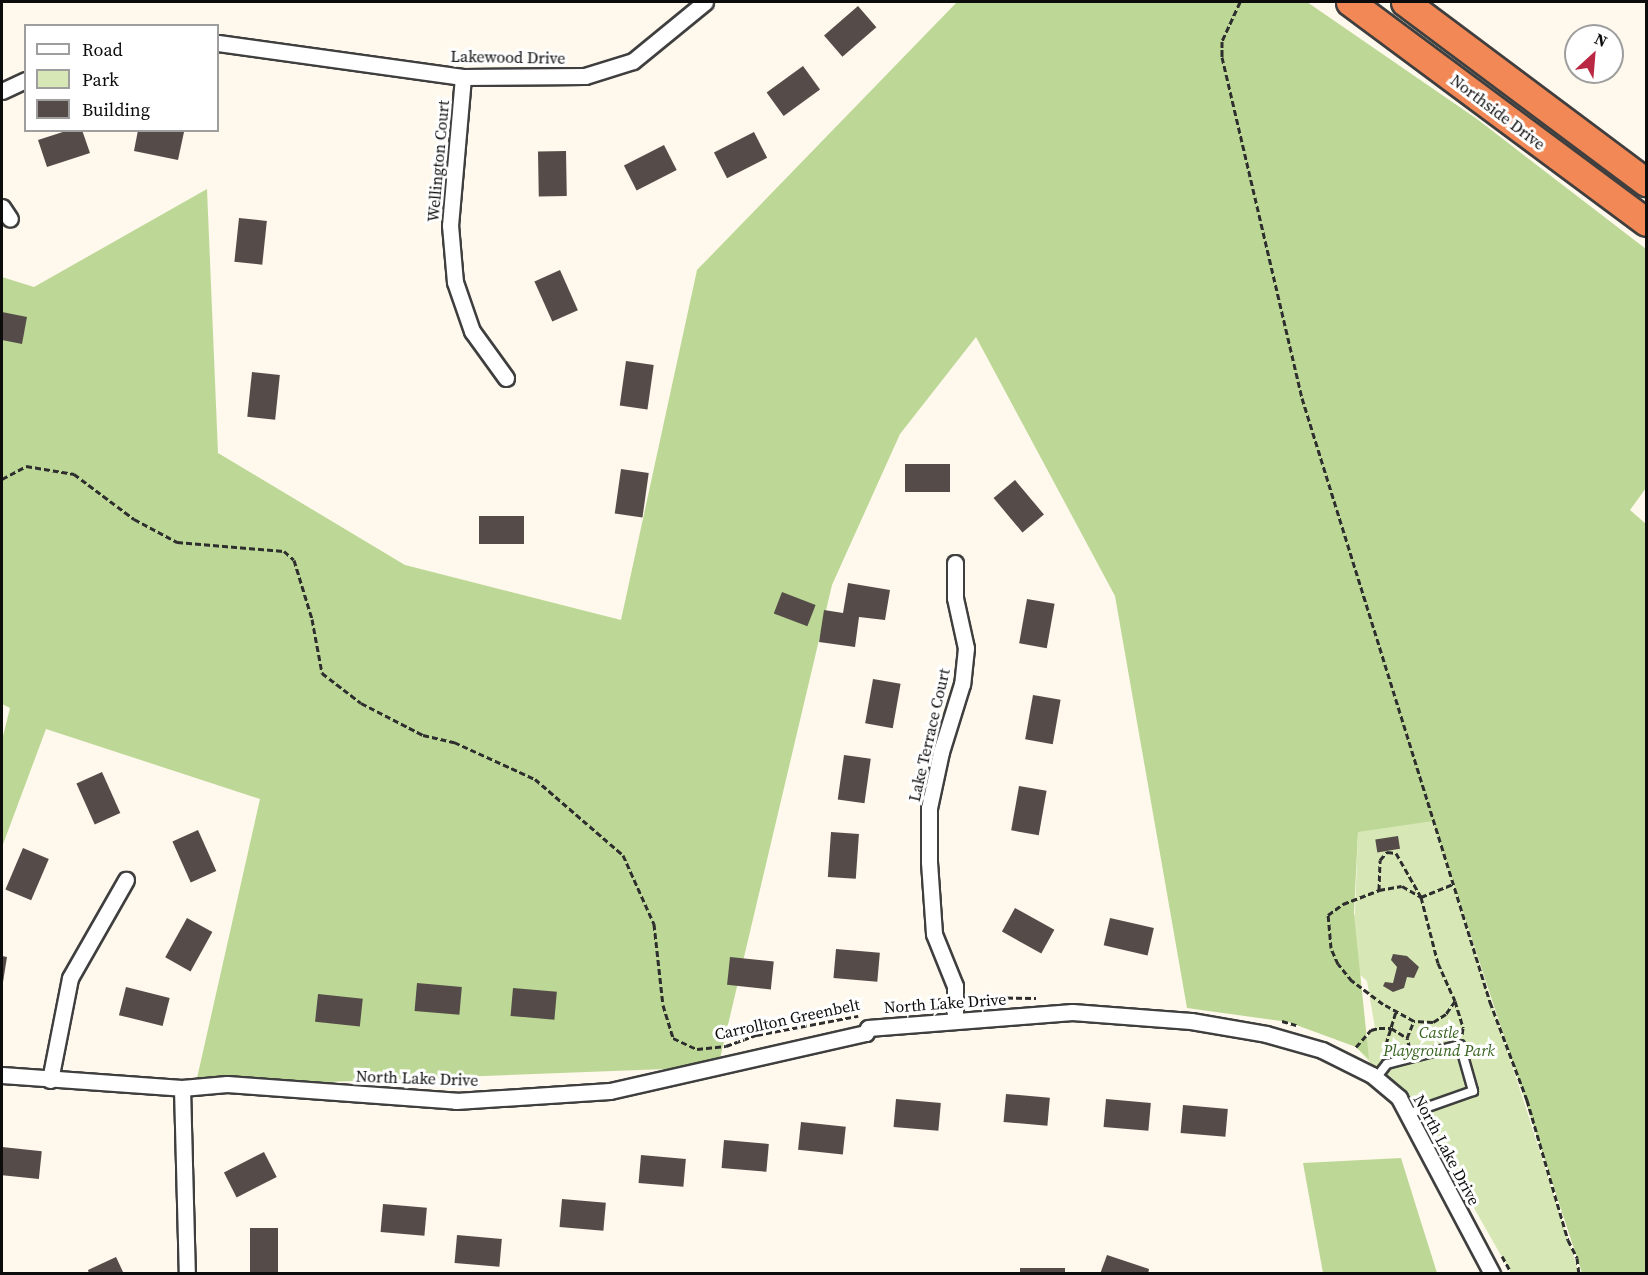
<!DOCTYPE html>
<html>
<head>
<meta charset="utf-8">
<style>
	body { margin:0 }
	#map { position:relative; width:1648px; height:1275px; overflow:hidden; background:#fff8ec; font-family:"Source Serif 4",serif }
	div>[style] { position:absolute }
	.green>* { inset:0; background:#d7e8b6 }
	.forest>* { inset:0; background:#bdd896 }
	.building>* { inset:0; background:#554c49; transform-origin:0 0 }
	.path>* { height:3px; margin-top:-1.5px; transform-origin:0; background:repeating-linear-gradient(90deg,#2e2e2e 0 6px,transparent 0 9px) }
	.roads { filter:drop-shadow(2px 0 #3f3f3f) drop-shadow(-2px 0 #3f3f3f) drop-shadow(0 2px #3f3f3f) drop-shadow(0 -2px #3f3f3f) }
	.lane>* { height:8px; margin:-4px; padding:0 4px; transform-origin:4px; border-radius:4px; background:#fff }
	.street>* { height:15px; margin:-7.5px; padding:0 7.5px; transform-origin:7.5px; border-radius:7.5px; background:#fff }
	.highway>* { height:27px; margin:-13.5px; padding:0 13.5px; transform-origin:13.5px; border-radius:13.5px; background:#f28856 }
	span { translate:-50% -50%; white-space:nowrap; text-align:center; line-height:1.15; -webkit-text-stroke:6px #fff; paint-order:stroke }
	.street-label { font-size:16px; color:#0c0c0c }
	.park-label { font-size:16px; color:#36621e; font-style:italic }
	.frame { position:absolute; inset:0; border:3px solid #0c0c0c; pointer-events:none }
	.legend { position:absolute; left:24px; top:24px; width:195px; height:108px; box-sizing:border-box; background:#fff; border:2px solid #9e9e9e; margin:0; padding:8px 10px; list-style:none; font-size:18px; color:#0c0c0c }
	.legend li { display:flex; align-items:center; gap:12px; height:30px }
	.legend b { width:30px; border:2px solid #9e9e9e }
	.north { position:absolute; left:1564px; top:24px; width:60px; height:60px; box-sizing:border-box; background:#fff; border:2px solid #9e9e9e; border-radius:50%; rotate:26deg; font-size:16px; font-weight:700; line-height:24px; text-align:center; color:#0c0c0c }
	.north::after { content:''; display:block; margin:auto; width:21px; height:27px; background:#ba2742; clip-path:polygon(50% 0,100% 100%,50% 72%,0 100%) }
</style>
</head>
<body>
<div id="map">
	<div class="green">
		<div style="clip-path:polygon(1409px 819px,1433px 820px,1579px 1273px,1511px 1273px,1429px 1129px,1357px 1048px,1375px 1028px,1367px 981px,1340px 957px,1355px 913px,1358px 831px)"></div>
	</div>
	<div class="forest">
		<div style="clip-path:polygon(957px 2px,1307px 2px,1477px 119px,1646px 249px,1646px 488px,1630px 510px,1646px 524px,1646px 1273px,1582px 1273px,1433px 821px,1358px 832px,1354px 914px,1369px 1059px,1356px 1047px,1288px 1022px,1187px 1008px,1115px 596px,976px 337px,900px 434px,832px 585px,718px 1067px,195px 1087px,260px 799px,46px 729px,2px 847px,2px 740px,10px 708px,2px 704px,2px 277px,34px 287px,207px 189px,218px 453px,405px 565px,621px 620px,697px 270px)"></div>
		<div style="clip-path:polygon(1401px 1158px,1437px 1273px,1323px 1273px,1303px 1163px)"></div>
	</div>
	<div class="building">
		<div style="left:858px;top:6px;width:28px;height:45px;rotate:49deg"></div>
		<div style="left:803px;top:66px;width:29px;height:45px;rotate:54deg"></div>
		<div style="clip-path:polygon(69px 130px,82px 130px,90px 153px,47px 167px,38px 140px)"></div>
		<div style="clip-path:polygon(138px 130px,184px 132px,178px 160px,134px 151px)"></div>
		<div style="left:754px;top:132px;width:29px;height:45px;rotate:63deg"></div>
		<div style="left:664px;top:145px;width:28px;height:45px;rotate:63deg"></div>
		<div style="left:566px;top:151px;width:45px;height:28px;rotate:89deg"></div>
		<div style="left:239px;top:218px;width:28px;height:44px;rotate:6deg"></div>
		<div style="left:560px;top:270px;width:44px;height:28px;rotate:66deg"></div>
		<div style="clip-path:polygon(2px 312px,27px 317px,22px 344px,2px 340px)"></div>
		<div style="left:626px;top:361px;width:28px;height:45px;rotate:8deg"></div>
		<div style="left:252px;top:372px;width:28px;height:45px;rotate:6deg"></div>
		<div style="left:905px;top:464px;width:45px;height:28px"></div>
		<div style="left:621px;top:469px;width:28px;height:45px;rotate:8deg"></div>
		<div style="left:1015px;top:480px;width:45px;height:28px;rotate:50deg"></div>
		<div style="left:479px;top:516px;width:45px;height:28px"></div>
		<div style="clip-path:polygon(848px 583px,890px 590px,885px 620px,859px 617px,855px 647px,819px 642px,824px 610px,843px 613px)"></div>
		<div style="left:782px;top:592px;width:36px;height:23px;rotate:21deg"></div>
		<div style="left:1027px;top:599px;width:28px;height:45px;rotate:10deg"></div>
		<div style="left:873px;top:679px;width:28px;height:45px;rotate:10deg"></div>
		<div style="left:1033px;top:695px;width:28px;height:45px;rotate:10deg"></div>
		<div style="left:844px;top:755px;width:27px;height:45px;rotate:8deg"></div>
		<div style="left:102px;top:772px;width:45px;height:28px;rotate:66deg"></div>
		<div style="left:1019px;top:786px;width:28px;height:45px;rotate:10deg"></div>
		<div style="left:198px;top:830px;width:45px;height:28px;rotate:66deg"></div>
		<div style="left:831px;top:832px;width:28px;height:45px;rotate:4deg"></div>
		<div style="left:1398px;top:836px;width:13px;height:23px;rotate:81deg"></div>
		<div style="left:23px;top:848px;width:28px;height:45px;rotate:23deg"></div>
		<div style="left:1015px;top:908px;width:45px;height:27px;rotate:29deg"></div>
		<div style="left:187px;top:918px;width:29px;height:45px;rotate:29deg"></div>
		<div style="left:1110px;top:918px;width:45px;height:28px;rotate:13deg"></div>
		<div style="left:836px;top:949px;width:44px;height:29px;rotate:5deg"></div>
		<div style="clip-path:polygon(1393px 954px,1407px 956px,1419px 967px,1414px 978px,1407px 977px,1404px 988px,1393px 992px,1383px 986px,1385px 982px,1393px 983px,1397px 967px,1391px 960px)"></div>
		<div style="clip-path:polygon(2px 956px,7px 957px,3px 982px,2px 982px)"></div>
		<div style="left:730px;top:957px;width:44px;height:28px;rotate:6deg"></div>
		<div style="left:417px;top:983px;width:45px;height:28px;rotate:5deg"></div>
		<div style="left:126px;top:987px;width:45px;height:29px;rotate:14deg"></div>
		<div style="left:513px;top:988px;width:44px;height:28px;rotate:5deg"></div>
		<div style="left:318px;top:994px;width:45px;height:28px;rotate:6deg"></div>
		<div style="left:1006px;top:1094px;width:44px;height:28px;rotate:5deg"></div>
		<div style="left:896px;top:1099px;width:45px;height:28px;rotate:5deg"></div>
		<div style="left:1106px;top:1099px;width:45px;height:28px;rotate:5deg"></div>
		<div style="left:1183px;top:1105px;width:45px;height:28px;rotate:5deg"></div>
		<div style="left:801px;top:1122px;width:45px;height:28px;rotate:6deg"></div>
		<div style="left:724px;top:1140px;width:45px;height:28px;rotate:5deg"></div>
		<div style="left:2px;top:1147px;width:40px;height:28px;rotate:6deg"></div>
		<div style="left:264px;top:1152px;width:28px;height:45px;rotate:63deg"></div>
		<div style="left:641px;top:1155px;width:45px;height:28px;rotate:5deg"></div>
		<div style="left:562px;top:1199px;width:44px;height:28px;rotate:5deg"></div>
		<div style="left:383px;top:1204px;width:44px;height:28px;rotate:5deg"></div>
		<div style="left:250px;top:1228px;width:28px;height:44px"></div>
		<div style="left:457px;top:1235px;width:45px;height:28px;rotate:5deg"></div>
		<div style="clip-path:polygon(1107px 1255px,1149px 1269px,1148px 1274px,1100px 1274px)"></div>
		<div style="clip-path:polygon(116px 1257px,124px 1274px,89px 1274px,88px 1270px)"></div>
		<div style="left:1020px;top:1268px;width:45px;height:6px"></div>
	</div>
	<div class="path">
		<div style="left:1240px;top:2px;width:43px;rotate:114.8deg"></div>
		<div style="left:1222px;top:41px;width:16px;rotate:90deg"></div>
		<div style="left:1222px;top:57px;width:350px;rotate:76.8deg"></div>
		<div style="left:1302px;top:398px;width:633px;rotate:72.71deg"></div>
		<div style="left:1490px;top:1002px;width:105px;rotate:69.3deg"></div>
		<div style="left:1527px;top:1100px;width:146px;rotate:73.7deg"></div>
		<div style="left:1568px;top:1240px;width:20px;rotate:63deg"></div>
		<div style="left:1577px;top:1258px;width:16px;rotate:83deg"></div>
		<div style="left:2px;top:479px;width:27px;rotate:-28deg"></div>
		<div style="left:26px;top:466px;width:49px;rotate:9.5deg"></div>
		<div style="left:74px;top:474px;width:75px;rotate:36.9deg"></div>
		<div style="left:134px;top:519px;width:49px;rotate:28.1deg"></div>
		<div style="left:177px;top:542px;width:107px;rotate:4.8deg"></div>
		<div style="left:284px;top:551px;width:13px;rotate:42deg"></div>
		<div style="left:294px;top:560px;width:62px;rotate:73deg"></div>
		<div style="left:312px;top:619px;width:55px;rotate:79.5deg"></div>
		<div style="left:322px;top:673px;width:49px;rotate:37.6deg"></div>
		<div style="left:361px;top:703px;width:70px;rotate:27.3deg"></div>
		<div style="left:423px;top:735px;width:32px;rotate:13deg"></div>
		<div style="left:454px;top:742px;width:89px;rotate:24.6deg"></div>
		<div style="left:535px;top:779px;width:116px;rotate:40.8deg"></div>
		<div style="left:623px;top:855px;width:76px;rotate:65.8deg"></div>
		<div style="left:654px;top:924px;width:81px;rotate:83.7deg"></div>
		<div style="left:663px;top:1005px;width:34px;rotate:73deg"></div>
		<div style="left:673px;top:1038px;width:26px;rotate:25deg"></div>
		<div style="left:697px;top:1049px;width:29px;rotate:-6deg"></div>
		<div style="left:726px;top:1046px;width:33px;rotate:-20deg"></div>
		<div style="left:757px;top:1035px;width:103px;rotate:-10.7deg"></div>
		<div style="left:1379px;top:890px;width:30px;rotate:-88deg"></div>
		<div style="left:1380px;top:860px;width:11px;rotate:-49deg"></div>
		<div style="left:1387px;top:852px;width:9px;rotate:6deg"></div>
		<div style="left:1396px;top:853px;width:51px;rotate:60.4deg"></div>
		<div style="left:1421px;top:897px;width:35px;rotate:-22deg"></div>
		<div style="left:971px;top:997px;width:65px;rotate:0.9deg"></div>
		<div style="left:1455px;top:1001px;width:16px;rotate:125deg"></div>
		<div style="left:1446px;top:1014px;width:15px;rotate:148deg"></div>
		<div style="left:1433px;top:1022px;width:19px;rotate:-177deg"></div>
		<div style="left:1414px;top:1021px;width:35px;rotate:-151deg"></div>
		<div style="left:1383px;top:1004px;width:39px;rotate:-143deg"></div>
		<div style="left:1352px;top:981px;width:22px;rotate:-129deg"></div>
		<div style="left:1338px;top:964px;width:17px;rotate:-114deg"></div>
		<div style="left:1331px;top:948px;width:33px;rotate:-95deg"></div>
		<div style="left:1328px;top:915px;width:19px;rotate:-36deg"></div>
		<div style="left:1343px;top:904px;width:39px;rotate:-21deg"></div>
		<div style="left:1379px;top:890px;width:23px;rotate:-10deg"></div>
		<div style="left:1402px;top:886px;width:22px;rotate:30deg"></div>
		<div style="left:1421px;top:897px;width:68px;rotate:75.6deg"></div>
		<div style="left:1438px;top:963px;width:36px;rotate:66deg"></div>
		<div style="left:1453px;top:996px;width:5px;rotate:68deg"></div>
		<div style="left:1455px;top:1001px;width:28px;rotate:73deg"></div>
		<div style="left:1463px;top:1028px;width:7px;rotate:98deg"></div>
		<div style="left:894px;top:1009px;width:48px;rotate:-12deg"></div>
		<div style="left:1282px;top:1021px;width:15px;rotate:16deg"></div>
		<div style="left:1356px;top:1047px;width:23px;rotate:-49deg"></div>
		<div style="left:1371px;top:1030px;width:8px;rotate:-14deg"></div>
		<div style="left:1379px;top:1028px;width:12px"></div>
		<div style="left:1391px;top:1028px;width:19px;rotate:32deg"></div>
		<div style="left:1410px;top:1048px;width:10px;rotate:-107deg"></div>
		<div style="left:1407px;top:1038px;width:18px;rotate:-68deg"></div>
		<div style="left:1389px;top:1053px;width:9px;rotate:-108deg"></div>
		<div style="left:1386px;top:1044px;width:34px;rotate:-73deg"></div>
		<div style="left:1502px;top:1256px;width:21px;rotate:61deg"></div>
	</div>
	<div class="roads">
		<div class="lane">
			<div style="left:1376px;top:1078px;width:18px;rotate:-52deg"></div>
			<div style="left:1387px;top:1064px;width:75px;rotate:-14.6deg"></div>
			<div style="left:1460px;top:1045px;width:48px;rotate:74.2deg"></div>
			<div style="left:1473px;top:1091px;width:69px;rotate:160.5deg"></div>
		</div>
		<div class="street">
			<div style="left:218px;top:43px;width:247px;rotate:7.9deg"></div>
			<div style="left:463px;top:77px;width:122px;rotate:-0.5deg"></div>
			<div style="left:585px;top:76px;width:50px;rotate:-17.4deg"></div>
			<div style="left:633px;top:61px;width:93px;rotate:-39.3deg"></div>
			<div style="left:463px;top:77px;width:149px;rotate:95deg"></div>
			<div style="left:450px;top:225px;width:57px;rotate:85deg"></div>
			<div style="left:455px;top:282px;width:52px;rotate:70.9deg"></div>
			<div style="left:472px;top:331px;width:58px;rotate:54.1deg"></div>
			<div style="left:2px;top:91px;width:26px;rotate:-25deg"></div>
			<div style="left:2px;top:207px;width:14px;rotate:56deg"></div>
			<div style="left:955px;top:563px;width:35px;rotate:90deg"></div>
			<div style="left:955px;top:598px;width:51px;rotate:77.6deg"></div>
			<div style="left:966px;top:648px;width:36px;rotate:96deg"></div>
			<div style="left:962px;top:684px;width:71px;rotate:107.2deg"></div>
			<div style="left:941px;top:752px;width:57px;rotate:102.1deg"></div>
			<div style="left:929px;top:808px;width:54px;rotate:90deg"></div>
			<div style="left:929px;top:862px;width:72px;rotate:86deg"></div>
			<div style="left:934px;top:934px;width:56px;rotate:68deg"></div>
			<div style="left:955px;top:986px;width:34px;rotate:90deg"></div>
			<div style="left:2px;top:1075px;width:180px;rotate:4.1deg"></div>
			<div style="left:182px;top:1088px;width:45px;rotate:-5.1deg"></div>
			<div style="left:227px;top:1084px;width:230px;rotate:4.2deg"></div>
			<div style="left:456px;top:1101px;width:154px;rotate:-3.7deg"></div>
			<div style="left:610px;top:1091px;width:262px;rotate:-12.8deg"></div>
			<div style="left:866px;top:1033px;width:5px;rotate:-68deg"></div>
			<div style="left:868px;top:1028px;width:205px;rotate:-4.5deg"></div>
			<div style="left:1072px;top:1012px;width:119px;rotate:4.3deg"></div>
			<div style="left:1191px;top:1021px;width:76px;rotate:9.8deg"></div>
			<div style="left:1266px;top:1034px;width:58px;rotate:15.9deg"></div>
			<div style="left:1322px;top:1050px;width:56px;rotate:26.6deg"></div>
			<div style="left:1372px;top:1075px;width:35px;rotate:40deg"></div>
			<div style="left:1399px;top:1098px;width:199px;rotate:62.1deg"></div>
			<div style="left:50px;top:1080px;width:104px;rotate:-78.9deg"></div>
			<div style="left:70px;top:978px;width:113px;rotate:-60.3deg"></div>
			<div style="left:182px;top:1088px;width:186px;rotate:88.5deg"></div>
		</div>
		<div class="highway">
			<div style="left:1350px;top:2px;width:369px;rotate:36.6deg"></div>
			<div style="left:1405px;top:2px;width:301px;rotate:36.8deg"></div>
		</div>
	</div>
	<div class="street-label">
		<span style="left:508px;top:57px;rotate:1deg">Lakewood Drive</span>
		<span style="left:1498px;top:112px;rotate:37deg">Northside Drive</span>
		<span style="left:438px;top:161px;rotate:-85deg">Wellington Court</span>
		<span style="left:929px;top:735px;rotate:-77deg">Lake Terrace Court</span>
		<span style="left:945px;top:1003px;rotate:-4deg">North Lake Drive</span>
		<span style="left:787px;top:1019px;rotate:-12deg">Carrollton Greenbelt</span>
		<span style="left:417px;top:1078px;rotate:2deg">North Lake Drive</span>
		<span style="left:1447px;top:1150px;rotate:62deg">North Lake Drive</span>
	</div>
	<div class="park-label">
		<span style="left:1439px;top:1041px">Castle<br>Playground Park</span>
	</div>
	<div class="frame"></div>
	<ul class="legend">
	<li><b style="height:8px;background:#fff"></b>Road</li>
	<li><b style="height:16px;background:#d7e8b6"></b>Park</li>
	<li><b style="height:16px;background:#554c49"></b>Building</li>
	</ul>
	<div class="north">N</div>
</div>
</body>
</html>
